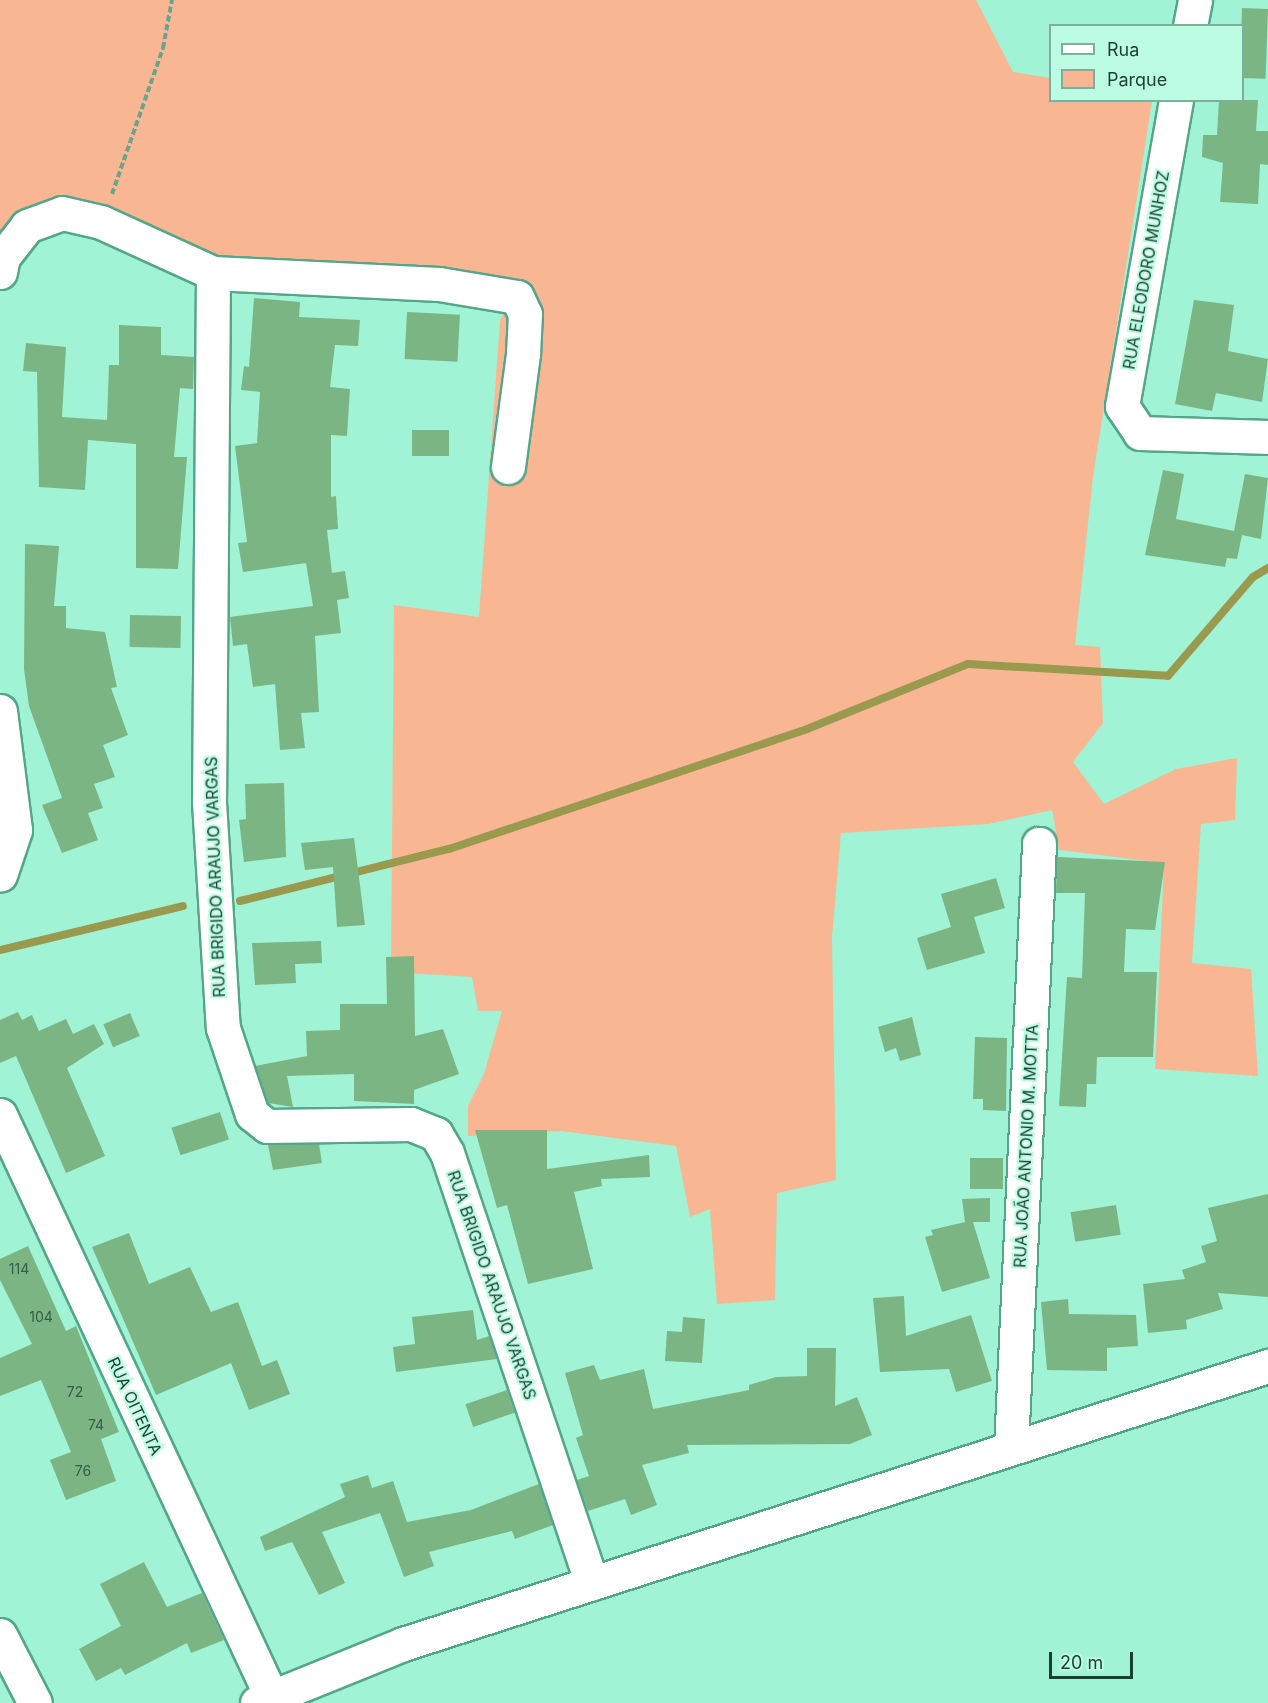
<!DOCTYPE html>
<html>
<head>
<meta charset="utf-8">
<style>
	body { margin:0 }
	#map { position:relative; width:1268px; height:1703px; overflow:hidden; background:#a0f3d4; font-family:Inter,sans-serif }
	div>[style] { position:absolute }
	.green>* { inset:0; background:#f9b693 }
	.stream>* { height:8px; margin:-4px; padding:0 4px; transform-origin:4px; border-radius:4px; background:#9a9a4f }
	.building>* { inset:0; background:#7cb584; transform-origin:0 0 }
	.path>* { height:4px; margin-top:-2px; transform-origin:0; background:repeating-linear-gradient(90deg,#67a58e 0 6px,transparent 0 9px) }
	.roads { filter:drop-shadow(2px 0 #54a689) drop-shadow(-2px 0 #54a689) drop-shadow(0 2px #54a689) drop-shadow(0 -2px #54a689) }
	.minor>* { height:33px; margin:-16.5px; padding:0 16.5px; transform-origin:16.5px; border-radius:16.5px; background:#fff }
	.major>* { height:33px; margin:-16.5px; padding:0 16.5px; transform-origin:16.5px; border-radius:16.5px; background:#fff }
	span { translate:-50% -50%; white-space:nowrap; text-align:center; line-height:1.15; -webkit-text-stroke:4.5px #bcfce3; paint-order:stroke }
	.number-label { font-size:14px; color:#355c47 }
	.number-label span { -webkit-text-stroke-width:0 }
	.street-label { font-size:16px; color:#1d3f33 }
	.legend { position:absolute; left:1049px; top:24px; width:195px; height:78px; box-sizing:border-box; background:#bcfce3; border:2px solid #7cb09d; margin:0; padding:8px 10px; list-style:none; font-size:18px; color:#1d3f33 }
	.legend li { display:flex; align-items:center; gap:12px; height:30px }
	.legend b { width:30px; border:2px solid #7cb09d }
	.scale { position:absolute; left:1049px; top:1652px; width:84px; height:27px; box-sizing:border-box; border:3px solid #1d3f33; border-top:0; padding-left:8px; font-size:18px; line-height:21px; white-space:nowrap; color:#1d3f33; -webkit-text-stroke:4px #bcfce3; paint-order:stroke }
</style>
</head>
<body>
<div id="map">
	<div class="green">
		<div style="clip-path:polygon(0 0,976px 0,1013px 72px,1050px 78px,1050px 100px,1152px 101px,1093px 477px,1075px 645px,1100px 647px,1103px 723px,1073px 762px,1104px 804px,1176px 769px,1237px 758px,1235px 820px,1201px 824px,1192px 963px,1251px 969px,1258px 1076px,1155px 1069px,1164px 863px,1059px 850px,1052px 810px,988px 824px,841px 833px,832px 937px,836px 1180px,777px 1193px,775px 1300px,717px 1304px,710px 1209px,690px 1217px,676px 1146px,561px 1131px,468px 1136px,468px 1106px,484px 1074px,502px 1011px,478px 1011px,472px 977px,391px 972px,394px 605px,479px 617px,500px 321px,512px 288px,263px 272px,62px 213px,0 257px)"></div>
	</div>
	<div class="stream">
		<div style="left:240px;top:901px;width:215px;rotate:-14deg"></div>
		<div style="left:449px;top:849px;width:378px;rotate:-18.5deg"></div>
		<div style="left:807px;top:729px;width:174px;rotate:-22deg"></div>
		<div style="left:968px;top:664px;width:200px;rotate:3.4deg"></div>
		<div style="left:1168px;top:676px;width:130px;rotate:-49.4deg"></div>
		<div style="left:1253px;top:577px;width:17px;rotate:-31deg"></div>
		<div style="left:0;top:950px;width:188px;rotate:-13.5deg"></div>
	</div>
	<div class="building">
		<div style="left:1242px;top:8px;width:26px;height:70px;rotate:2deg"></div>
		<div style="clip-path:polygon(1219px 100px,1258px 100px,1256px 131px,1268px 131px,1268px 165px,1260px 164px,1258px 204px,1220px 202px,1223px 163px,1202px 157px,1203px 135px,1217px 135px)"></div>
		<div style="clip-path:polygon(254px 298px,300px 302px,299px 317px,360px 320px,358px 346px,335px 345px,330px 387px,350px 389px,347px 436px,331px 435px,331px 497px,336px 496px,338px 529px,327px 530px,332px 573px,345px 571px,349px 598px,337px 600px,341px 633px,315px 636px,319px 712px,301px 713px,305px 748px,280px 750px,275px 684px,253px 687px,247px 644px,233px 646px,230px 617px,313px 606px,306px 563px,243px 572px,238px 543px,247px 542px,235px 446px,257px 443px,260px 392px,241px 390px,244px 366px,249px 367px)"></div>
		<div style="clip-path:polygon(1194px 300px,1234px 305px,1228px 351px,1268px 359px,1262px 402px,1216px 393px,1212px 411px,1175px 404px)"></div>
		<div style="left:407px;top:312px;width:53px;height:47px;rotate:3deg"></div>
		<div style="clip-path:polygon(119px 325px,161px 327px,161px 355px,194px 357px,193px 389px,180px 388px,174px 457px,187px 457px,178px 569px,136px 568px,136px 444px,88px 440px,85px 490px,39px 487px,37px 372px,23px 371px,26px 343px,66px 347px,62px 417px,107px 420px,109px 365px,119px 365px)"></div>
		<div style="left:449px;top:430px;width:26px;height:37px;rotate:90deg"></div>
		<div style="clip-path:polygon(1163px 470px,1184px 474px,1176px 519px,1234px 531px,1245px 474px,1268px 478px,1261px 539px,1242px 535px,1237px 559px,1227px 558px,1225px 567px,1145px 555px)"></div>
		<div style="clip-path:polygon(25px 544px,59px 546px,54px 606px,66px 606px,66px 628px,105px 632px,117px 687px,111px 688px,128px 735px,103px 745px,115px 777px,94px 784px,103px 808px,88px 813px,98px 840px,62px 853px,42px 805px,62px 798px,29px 706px,24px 669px)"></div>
		<div style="left:130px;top:615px;width:51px;height:32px;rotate:1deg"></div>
		<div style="clip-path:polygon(284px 783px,286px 857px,244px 862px,239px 820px,246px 819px,245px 784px)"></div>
		<div style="clip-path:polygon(354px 838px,365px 925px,337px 927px,333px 867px,305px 870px,301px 843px)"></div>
		<div style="clip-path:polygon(1057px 857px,1165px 862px,1155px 930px,1126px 929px,1124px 972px,1157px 972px,1153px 1057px,1097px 1057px,1096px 1084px,1087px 1084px,1086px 1107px,1059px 1106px,1067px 977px,1082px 978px,1085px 893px,1056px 893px)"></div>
		<div style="clip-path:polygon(996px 878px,1005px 908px,974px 917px,985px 953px,927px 970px,917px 938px,951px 927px,941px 894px)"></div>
		<div style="clip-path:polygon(321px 941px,322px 963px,295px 964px,296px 983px,255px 985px,252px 943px)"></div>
		<div style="clip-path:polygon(414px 956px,415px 1036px,443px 1029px,459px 1074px,414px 1090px,414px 1104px,354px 1101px,354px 1074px,287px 1076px,293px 1107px,268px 1103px,255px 1066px,307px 1056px,306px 1031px,340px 1030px,340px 1004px,387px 1004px,386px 957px)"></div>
		<div style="clip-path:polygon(18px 1012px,22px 1020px,32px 1015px,39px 1031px,66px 1019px,73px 1034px,94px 1024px,104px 1044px,67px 1068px,105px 1156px,66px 1173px,16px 1056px,0 1063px,0 1020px)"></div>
		<div style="left:130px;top:1013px;width:25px;height:29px;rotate:67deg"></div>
		<div style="clip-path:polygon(912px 1017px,921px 1055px,900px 1061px,896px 1048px,885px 1052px,878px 1027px)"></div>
		<div style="clip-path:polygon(975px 1037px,1007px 1038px,1006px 1111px,983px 1110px,983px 1099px,973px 1099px)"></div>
		<div style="left:220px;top:1112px;width:29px;height:51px;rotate:72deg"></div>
		<div style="clip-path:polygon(475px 1130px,547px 1130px,547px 1169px,649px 1155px,650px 1177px,601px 1179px,602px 1186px,574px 1192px,593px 1269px,528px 1284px,507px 1205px,497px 1208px)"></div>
		<div style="clip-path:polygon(319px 1144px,322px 1163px,273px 1170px,268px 1145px)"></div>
		<div style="left:970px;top:1158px;width:33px;height:31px"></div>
		<div style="clip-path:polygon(1268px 1194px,1268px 1297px,1218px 1293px,1223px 1309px,1186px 1320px,1187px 1329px,1148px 1333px,1143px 1284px,1185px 1279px,1182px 1270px,1206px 1262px,1201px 1246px,1217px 1241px,1208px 1208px)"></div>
		<div style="clip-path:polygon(990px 1198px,990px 1222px,973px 1222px,990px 1278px,942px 1292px,925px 1237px,933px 1235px,931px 1230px,965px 1222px,962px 1199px)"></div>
		<div style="left:1116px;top:1205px;width:30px;height:46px;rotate:81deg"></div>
		<div style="clip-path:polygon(129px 1233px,149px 1284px,190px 1267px,211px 1312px,238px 1302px,262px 1366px,277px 1360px,290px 1394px,249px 1410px,231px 1363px,156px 1395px,92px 1247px)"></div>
		<div style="clip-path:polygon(28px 1246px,66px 1331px,76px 1326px,119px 1432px,101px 1439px,116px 1481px,66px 1500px,50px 1460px,71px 1452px,41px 1380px,0 1396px,0 1358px,32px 1344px,0 1280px,0 1259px)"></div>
		<div style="clip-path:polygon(904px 1296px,906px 1336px,971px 1315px,992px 1381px,956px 1392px,949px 1369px,880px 1372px,873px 1298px)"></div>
		<div style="clip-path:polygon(1068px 1299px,1069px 1314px,1136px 1315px,1138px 1346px,1107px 1348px,1107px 1371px,1047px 1370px,1041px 1302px)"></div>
		<div style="clip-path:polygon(473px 1310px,477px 1340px,489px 1336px,497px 1359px,396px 1372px,393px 1347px,415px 1344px,412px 1317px)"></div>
		<div style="clip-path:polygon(683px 1317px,705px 1319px,702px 1363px,665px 1361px,667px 1331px,682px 1332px)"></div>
		<div style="clip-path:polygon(807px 1348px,836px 1348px,835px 1406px,857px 1397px,872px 1435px,850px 1444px,687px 1445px,689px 1453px,642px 1465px,657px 1505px,631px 1515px,625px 1499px,588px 1511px,577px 1480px,589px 1476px,576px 1438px,583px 1435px,565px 1373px,594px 1365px,600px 1380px,644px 1369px,653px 1409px,749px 1390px,749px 1385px,776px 1377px,807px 1376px)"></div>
		<div style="left:507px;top:1390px;width:24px;height:44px;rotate:71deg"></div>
		<div style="clip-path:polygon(368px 1475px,372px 1488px,393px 1481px,407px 1522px,471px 1510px,539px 1484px,553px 1525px,515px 1539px,512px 1531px,429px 1552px,434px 1566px,404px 1577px,380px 1513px,322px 1532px,345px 1583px,319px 1595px,292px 1542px,265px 1551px,260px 1537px,345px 1497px,340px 1484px)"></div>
		<div style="clip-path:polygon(144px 1562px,167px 1607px,202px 1593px,224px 1640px,191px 1653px,187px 1643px,125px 1675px,121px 1668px,96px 1681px,79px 1649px,121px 1626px,100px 1584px)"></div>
	</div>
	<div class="path">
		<div style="left:112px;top:194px;width:155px;rotate:-70.7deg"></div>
		<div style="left:163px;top:48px;width:49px;rotate:-79.4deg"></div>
	</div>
	<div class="roads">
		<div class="minor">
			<div style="left:1190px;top:26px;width:26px;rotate:-79deg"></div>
			<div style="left:1176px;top:100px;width:311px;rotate:100deg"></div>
			<div style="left:1122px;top:406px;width:32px;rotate:56deg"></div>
			<div style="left:1140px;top:433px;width:128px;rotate:1.8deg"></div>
			<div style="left:0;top:272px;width:15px;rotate:-79deg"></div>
			<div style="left:3px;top:257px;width:39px;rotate:-52deg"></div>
			<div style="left:27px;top:226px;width:37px;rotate:-20deg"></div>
			<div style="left:62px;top:213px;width:40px;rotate:13deg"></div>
			<div style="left:101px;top:222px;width:123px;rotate:24.5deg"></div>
			<div style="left:213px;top:273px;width:529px;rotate:90.43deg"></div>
			<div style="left:209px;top:802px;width:226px;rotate:86.5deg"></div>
			<div style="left:223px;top:1028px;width:91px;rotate:71.4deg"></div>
			<div style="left:252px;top:1114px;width:19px;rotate:39deg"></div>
			<div style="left:267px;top:1126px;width:144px;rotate:-0.8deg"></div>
			<div style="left:411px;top:1124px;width:27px;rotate:22deg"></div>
			<div style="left:436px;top:1134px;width:22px;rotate:60deg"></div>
			<div style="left:447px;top:1153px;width:454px;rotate:71.4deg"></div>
			<div style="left:213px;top:273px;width:226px;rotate:2.8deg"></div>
			<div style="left:439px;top:284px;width:79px;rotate:9.5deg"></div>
			<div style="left:517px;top:297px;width:19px;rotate:65deg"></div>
			<div style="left:525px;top:314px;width:40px;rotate:92.9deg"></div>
			<div style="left:523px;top:354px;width:114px;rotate:97.6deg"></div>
			<div style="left:0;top:711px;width:120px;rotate:82.8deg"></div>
			<div style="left:15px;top:830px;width:47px;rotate:108.4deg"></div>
			<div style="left:0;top:1115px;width:641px;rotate:64.99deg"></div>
			<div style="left:1011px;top:1447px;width:604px;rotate:-87.34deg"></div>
			<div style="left:0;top:1635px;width:76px;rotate:62.8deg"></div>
		</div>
		<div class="major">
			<div style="left:257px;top:1703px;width:157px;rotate:-22deg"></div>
			<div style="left:403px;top:1644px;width:909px;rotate:-17.82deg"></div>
		</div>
	</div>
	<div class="number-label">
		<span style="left:19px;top:1269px">114</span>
		<span style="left:41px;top:1317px">104</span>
		<span style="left:75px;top:1392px">72</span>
		<span style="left:96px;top:1425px">74</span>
		<span style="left:83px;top:1471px">76</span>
	</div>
	<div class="street-label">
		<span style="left:1146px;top:270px;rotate:-80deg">RUA ELEODORO MUNHOZ</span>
		<span style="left:215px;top:877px;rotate:-92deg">RUA BRIGIDO ARAUJO VARGAS</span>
		<span style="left:1026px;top:1146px;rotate:-87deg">RUA JOÃO ANTONIO M. MOTTA</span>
		<span style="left:492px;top:1285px;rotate:71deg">RUA BRIGIDO ARAUJO VARGAS</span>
		<span style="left:135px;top:1406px;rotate:65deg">RUA OITENTA</span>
	</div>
	<ul class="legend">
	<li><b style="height:8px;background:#fff"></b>Rua</li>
	<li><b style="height:16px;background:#f9b693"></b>Parque</li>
	</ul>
	<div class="scale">20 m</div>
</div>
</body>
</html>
